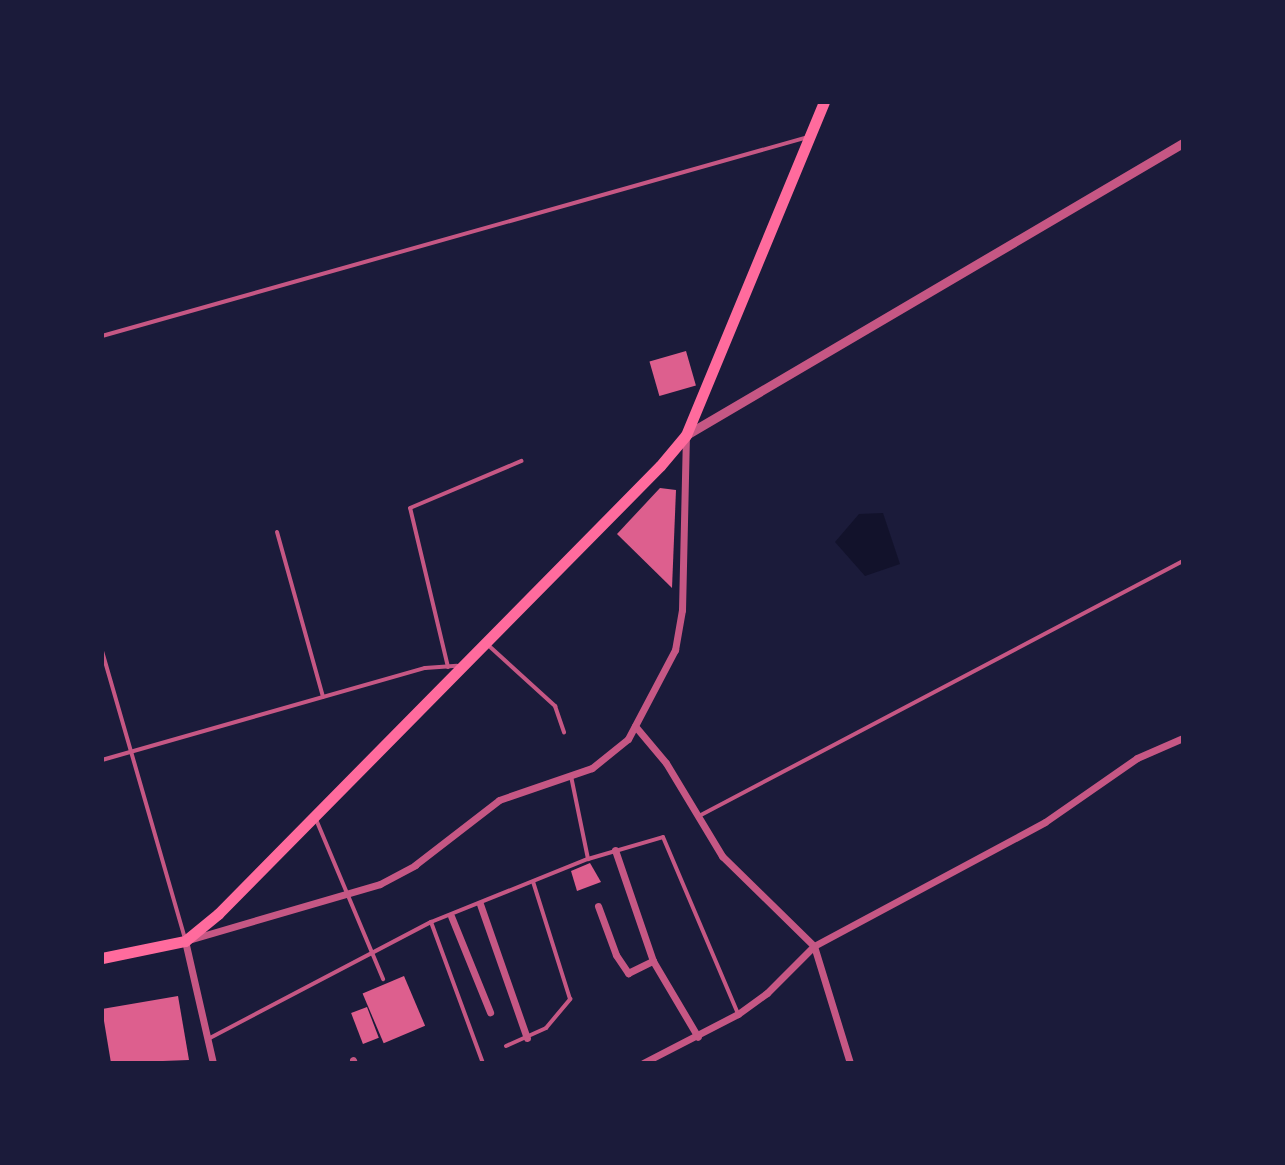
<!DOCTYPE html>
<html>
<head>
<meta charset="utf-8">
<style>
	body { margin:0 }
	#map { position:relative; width:1285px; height:1165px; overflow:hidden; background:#1b1b3a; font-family:"Roboto Condensed",sans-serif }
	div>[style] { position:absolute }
	.water>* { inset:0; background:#12122b }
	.building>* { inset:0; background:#dd5f8e; transform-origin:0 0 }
	.service>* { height:4px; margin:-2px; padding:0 2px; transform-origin:2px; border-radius:2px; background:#c65784 }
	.minor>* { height:7px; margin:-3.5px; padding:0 3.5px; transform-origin:3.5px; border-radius:3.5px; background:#c65784 }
	.tertiary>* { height:9px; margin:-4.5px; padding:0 4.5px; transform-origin:4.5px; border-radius:4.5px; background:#c65784 }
	.primary>* { height:11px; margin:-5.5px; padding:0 5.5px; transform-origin:5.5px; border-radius:5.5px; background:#ff6b9d }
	span { translate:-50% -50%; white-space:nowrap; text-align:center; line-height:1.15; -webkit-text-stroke:6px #1b1b3a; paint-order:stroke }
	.frame { position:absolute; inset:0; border:104px solid #1b1b3a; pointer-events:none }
</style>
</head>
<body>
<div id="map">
	<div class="water">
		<div style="clip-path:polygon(883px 513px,900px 564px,865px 576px,835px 542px,859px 514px)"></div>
	</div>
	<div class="building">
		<div style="left:686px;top:351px;width:36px;height:38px;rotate:74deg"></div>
		<div style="clip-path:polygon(660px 488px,676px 490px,672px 588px,617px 534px)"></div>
		<div style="clip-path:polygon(590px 863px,601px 882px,577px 891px,571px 871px)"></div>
		<div style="left:404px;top:976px;width:54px;height:45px;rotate:67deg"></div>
		<div style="clip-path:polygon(178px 996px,189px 1060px,111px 1063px,102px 1009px)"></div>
		<div style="left:367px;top:1007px;width:33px;height:17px;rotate:69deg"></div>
	</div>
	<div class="service">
		<div style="left:102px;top:336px;width:734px;rotate:-15.74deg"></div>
		<div style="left:277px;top:532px;width:171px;rotate:74.4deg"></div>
		<div style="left:488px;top:645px;width:91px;rotate:42.3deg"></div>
		<div style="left:555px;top:706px;width:28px;rotate:71deg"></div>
		<div style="left:102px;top:651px;width:300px;rotate:73.9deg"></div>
		<div style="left:448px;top:667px;width:163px;rotate:-103.4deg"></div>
		<div style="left:410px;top:508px;width:121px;rotate:-22.9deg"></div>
		<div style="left:102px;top:760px;width:336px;rotate:-15.9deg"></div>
		<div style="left:425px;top:668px;width:32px;rotate:-4deg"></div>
		<div style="left:571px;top:776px;width:85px;rotate:78.4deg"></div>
		<div style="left:699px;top:816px;width:547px;rotate:-27.78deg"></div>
		<div style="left:315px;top:817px;width:176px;rotate:67.2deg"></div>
		<div style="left:431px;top:922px;width:150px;rotate:69.8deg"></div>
		<div style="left:208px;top:1039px;width:252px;rotate:-27.7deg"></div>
		<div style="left:431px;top:922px;width:169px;rotate:-21.9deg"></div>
		<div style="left:588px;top:859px;width:78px;rotate:-16.3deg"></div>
		<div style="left:663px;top:837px;width:192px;rotate:67deg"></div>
		<div style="left:506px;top:1046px;width:44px;rotate:-24.2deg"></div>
		<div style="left:546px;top:1028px;width:38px;rotate:-50deg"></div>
		<div style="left:570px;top:999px;width:123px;rotate:-107.5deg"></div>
	</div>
	<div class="minor">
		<div style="left:635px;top:726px;width:48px;rotate:50deg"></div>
		<div style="left:666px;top:763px;width:109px;rotate:58.9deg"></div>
		<div style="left:722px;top:856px;width:129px;rotate:44.4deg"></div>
		<div style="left:814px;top:946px;width:122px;rotate:72.9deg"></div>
		<div style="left:615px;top:850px;width:117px;rotate:71.1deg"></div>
		<div style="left:653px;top:961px;width:88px;rotate:59.4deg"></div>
		<div style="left:480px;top:904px;width:142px;rotate:70.7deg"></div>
		<div style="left:598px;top:906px;width:52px;rotate:69.8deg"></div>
		<div style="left:616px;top:955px;width:22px;rotate:56deg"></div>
		<div style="left:628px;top:973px;width:28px;rotate:-26deg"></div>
		<div style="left:451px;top:916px;width:104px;rotate:67.9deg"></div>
		<div style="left:353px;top:1060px;width:3px;rotate:72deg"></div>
		<div style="left:213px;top:1063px;width:125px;rotate:-102.9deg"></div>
		<div style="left:185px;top:941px;width:203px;rotate:-16.3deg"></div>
		<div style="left:380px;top:884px;width:40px;rotate:-28deg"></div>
		<div style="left:415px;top:865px;width:106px;rotate:-37.7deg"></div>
		<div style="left:499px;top:800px;width:98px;rotate:-19deg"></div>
		<div style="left:592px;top:768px;width:46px;rotate:-38.9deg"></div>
		<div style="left:628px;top:739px;width:101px;rotate:-62.2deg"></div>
		<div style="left:675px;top:650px;width:41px;rotate:-80.1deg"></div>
		<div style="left:682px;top:610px;width:173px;rotate:-88.7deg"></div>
		<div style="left:643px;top:1063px;width:107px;rotate:-27.3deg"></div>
		<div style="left:738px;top:1014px;width:36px;rotate:-36deg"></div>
		<div style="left:767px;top:993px;width:66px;rotate:-45deg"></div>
		<div style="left:814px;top:946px;width:262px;rotate:-28.2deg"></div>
		<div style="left:1045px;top:822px;width:112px;rotate:-34.8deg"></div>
		<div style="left:1137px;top:758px;width:50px;rotate:-23.5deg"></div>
	</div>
	<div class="tertiary">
		<div style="left:686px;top:435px;width:576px;rotate:-30.44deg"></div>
	</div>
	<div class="primary">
		<div style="left:102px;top:958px;width:85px;rotate:-11.6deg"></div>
		<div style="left:185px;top:941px;width:43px;rotate:-39.3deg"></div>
		<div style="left:218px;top:914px;width:629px;rotate:-45.39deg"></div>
		<div style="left:660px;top:466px;width:40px;rotate:-50deg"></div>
		<div style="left:686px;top:435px;width:360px;rotate:-67.5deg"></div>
	</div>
	<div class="frame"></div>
</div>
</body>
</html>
